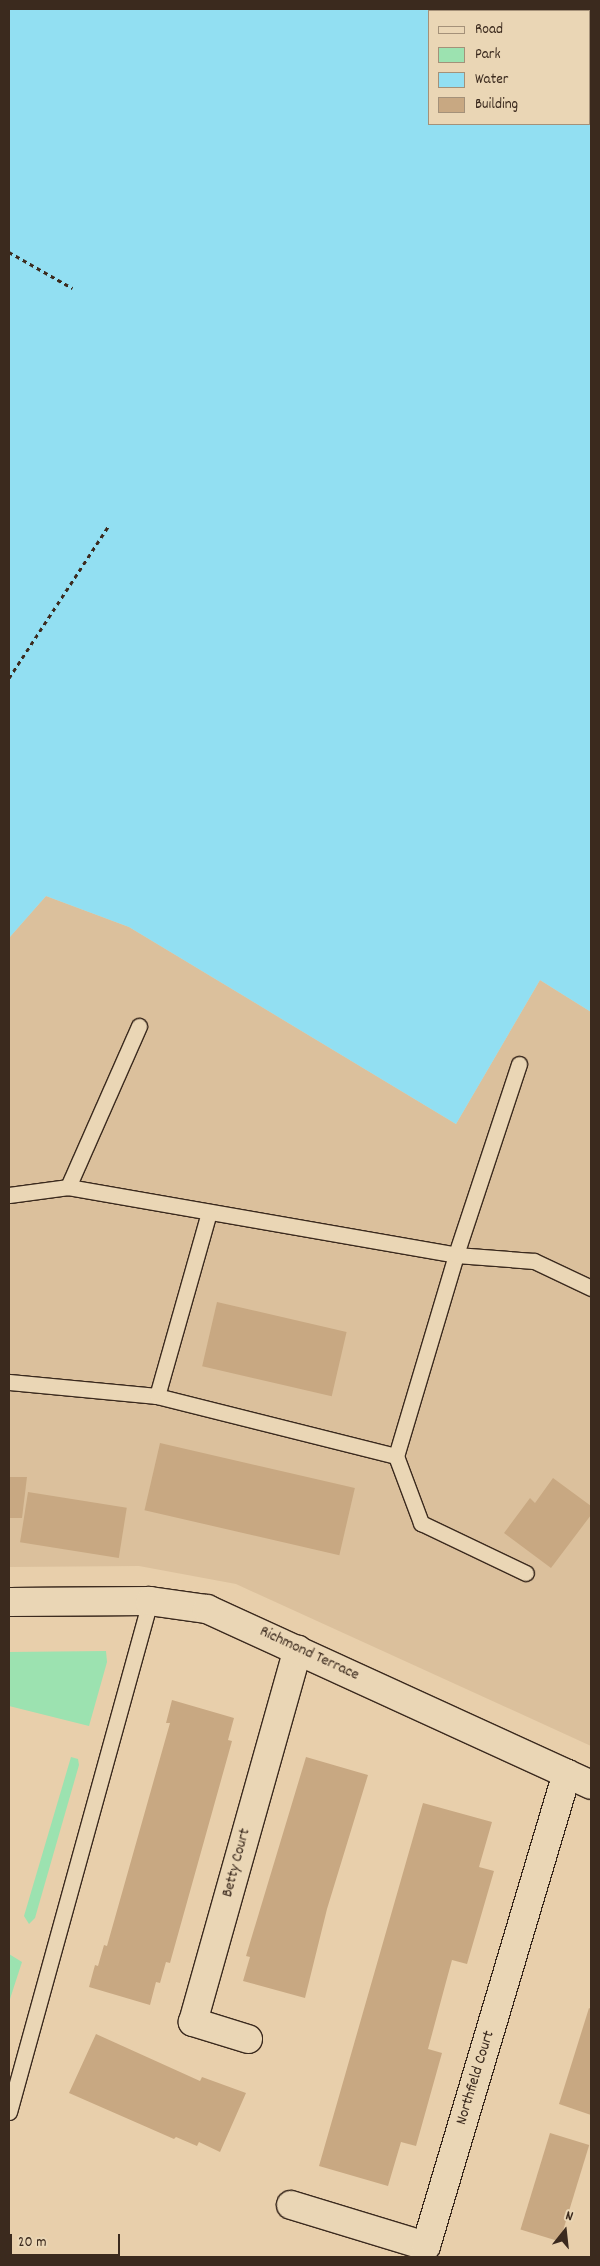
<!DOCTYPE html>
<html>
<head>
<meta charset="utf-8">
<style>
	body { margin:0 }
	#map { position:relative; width:600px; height:2266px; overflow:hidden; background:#e8cfab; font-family:Dekko,sans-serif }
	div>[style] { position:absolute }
	.built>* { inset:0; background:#dbc09c }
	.green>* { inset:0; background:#9ce2b0 }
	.water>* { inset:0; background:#92dff2 }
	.building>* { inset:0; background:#c8a882; transform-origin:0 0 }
	.path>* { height:3px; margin-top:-1.5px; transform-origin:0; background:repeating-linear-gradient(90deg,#3b2a1e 0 4px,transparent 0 8px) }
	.roads { filter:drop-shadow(1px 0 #3b2a1e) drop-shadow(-1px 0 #3b2a1e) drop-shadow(0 1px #3b2a1e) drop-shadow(0 -1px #3b2a1e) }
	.lane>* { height:15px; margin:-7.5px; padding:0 7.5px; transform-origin:7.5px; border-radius:7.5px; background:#ead6b5 }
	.street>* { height:28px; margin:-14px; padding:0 14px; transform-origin:14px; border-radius:14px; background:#ead6b5 }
	.secondary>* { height:28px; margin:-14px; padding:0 14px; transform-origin:14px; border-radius:14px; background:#ead6b5 }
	span { translate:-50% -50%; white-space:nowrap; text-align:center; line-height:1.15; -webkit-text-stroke:5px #ead6b5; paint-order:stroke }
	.street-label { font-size:16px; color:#3b2a1e }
	.frame { position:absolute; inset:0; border:10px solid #3b2a1e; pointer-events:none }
	.legend { position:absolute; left:428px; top:10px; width:162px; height:115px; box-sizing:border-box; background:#ead6b5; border:1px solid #a49179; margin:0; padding:6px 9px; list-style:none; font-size:15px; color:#3b2a1e }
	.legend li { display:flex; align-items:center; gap:10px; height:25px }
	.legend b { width:25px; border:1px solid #a49179 }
	.north { position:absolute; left:540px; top:2206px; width:50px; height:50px; -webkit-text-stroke:4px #ead6b5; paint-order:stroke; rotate:16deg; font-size:14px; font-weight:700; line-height:20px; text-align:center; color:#3b2a1e }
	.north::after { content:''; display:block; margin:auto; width:18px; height:22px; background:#3b2a1e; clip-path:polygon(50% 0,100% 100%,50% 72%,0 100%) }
	.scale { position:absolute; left:10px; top:2234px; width:110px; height:22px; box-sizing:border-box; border:2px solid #3b2a1e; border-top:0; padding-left:6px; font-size:15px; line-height:18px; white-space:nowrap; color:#3b2a1e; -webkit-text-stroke:4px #ead6b5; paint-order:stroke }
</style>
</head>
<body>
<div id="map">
	<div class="built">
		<div style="clip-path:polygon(46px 896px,129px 927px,456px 1124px,540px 980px,591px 1012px,591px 1746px,236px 1584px,139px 1566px,9px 1567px,9px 938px)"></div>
	</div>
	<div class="green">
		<div style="clip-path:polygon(106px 1651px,107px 1662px,89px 1726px,9px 1706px,9px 1652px)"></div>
		<div style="clip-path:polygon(71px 1757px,78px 1759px,79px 1765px,35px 1918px,29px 1924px,24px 1916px)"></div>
		<div style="clip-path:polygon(9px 1954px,22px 1962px,9px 2002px)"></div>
	</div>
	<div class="water">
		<div style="clip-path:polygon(evenodd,9px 9px,591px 9px,591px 1012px,540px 980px,456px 1124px,129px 927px,46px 896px,9px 938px,9px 9px,429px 11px,589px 11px,589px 124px,429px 124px,429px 11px)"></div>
	</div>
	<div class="building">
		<div style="left:217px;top:1302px;width:133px;height:66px;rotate:13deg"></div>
		<div style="left:160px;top:1443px;width:200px;height:69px;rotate:13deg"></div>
		<div style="clip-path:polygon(9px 1477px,27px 1477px,22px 1518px,9px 1518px)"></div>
		<div style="clip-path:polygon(553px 1478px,591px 1506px,591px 1515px,551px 1568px,504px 1533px,530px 1498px,535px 1503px)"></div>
		<div style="left:28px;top:1492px;width:100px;height:51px;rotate:9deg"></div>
		<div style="clip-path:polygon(172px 1700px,234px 1718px,228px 1740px,232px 1741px,170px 1963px,166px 1962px,160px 1983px,156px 1982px,150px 2005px,89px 1987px,95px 1965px,98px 1966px,104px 1945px,107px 1946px,170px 1723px,166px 1723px)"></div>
		<div style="clip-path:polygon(306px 1757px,368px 1775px,327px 1909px,305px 1998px,243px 1981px,250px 1957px,246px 1956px)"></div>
		<div style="clip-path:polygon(423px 1803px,492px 1822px,479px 1867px,494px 1871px,467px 1964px,452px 1960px,446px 1982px,428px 2049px,442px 2053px,416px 2146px,401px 2142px,388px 2186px,319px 2166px)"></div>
		<div style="clip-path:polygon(589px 2008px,591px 2009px,591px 2115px,559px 2104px)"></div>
		<div style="clip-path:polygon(96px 2034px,200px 2081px,202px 2077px,246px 2093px,220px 2152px,199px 2142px,197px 2146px,176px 2137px,174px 2139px,69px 2093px)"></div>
		<div style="left:550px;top:2133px;width:41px;height:101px;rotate:17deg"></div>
	</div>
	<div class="path">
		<div style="left:9px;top:252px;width:73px;rotate:29.7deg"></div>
		<div style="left:9px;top:678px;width:183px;rotate:-56.8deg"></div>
	</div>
	<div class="roads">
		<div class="lane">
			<div style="left:519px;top:1064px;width:201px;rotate:108.3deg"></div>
			<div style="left:456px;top:1255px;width:210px;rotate:106.6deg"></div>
			<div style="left:396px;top:1456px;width:72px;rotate:69.5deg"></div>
			<div style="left:421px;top:1523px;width:116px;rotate:25.5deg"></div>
			<div style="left:68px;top:1187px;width:394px;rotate:9.9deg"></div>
			<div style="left:456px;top:1255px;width:78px;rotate:4.4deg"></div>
			<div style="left:534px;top:1261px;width:63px;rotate:25.3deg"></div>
			<div style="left:9px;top:1195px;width:60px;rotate:-7.7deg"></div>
			<div style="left:68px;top:1187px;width:176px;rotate:-66.2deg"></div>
			<div style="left:9px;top:1382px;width:149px;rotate:5.4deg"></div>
			<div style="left:157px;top:1396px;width:246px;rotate:14.1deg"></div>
			<div style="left:157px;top:1396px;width:191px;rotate:-74.2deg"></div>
			<div style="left:9px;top:2112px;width:530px;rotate:-74.57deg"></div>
		</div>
		<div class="street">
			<div style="left:248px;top:2039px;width:58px;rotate:-162.8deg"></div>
			<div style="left:193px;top:2022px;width:387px;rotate:-74.3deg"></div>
			<div style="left:291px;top:2205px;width:141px;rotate:16.9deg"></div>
			<div style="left:426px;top:2246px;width:493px;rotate:-73.4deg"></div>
		</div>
		<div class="secondary">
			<div style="left:9px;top:1602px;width:141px;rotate:-0.4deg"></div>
			<div style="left:150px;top:1601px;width:58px;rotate:8deg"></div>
			<div style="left:207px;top:1609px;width:422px;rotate:24.6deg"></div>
		</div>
	</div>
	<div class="street-label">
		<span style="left:309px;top:1654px;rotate:25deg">Richmond Terrace</span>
		<span style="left:237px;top:1863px;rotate:-75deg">Betty Court</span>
		<span style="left:476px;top:2078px;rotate:-73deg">Northfield Court</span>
	</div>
	<div class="frame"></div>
	<ul class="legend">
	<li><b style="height:6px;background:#ead6b5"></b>Road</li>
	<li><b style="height:14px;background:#9ce2b0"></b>Park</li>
	<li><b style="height:14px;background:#92dff2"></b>Water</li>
	<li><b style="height:14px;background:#c8a882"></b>Building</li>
	</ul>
	<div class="north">N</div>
	<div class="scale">20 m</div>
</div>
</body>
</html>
